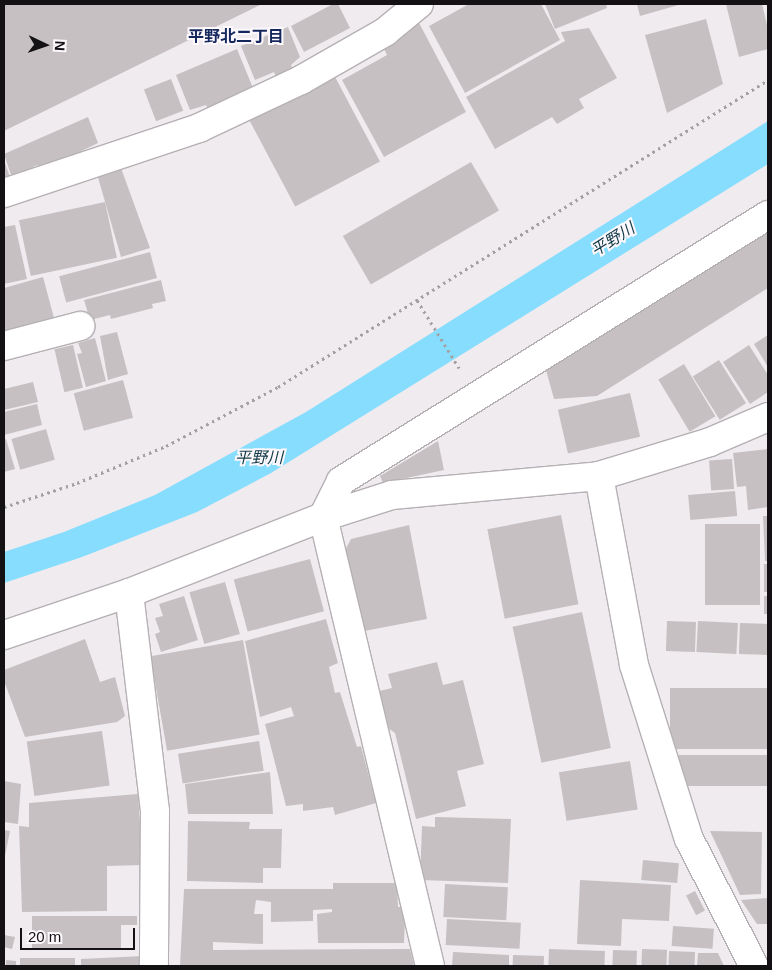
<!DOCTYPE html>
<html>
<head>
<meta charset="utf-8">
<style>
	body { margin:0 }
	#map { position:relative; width:772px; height:970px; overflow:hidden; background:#efebef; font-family:Helvetica,"Noto Sans JP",sans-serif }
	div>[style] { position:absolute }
	.water>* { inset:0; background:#86ddfd }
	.building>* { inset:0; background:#c6c0c3; transform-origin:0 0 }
	.path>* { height:3px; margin-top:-1.5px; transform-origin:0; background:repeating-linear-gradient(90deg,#a3a0a3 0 2.5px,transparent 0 6.5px) }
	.roads { filter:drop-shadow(1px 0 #b5b0b4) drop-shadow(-1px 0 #b5b0b4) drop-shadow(0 1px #b5b0b4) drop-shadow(0 -1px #b5b0b4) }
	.minor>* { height:28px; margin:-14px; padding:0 14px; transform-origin:14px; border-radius:14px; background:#fff }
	span { translate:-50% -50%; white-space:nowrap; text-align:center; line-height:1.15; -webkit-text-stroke:4px #fdf8fc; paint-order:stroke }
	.neighbourhood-label { font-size:16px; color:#15285e; font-weight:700 }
	.water-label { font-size:16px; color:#0f3846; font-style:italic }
	.frame { position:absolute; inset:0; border:5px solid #131113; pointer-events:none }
	.north { position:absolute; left:20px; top:20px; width:50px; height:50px; -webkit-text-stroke:4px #fdf8fc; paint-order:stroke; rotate:93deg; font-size:14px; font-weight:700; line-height:20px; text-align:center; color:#131113 }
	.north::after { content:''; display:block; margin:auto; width:18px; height:22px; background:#131113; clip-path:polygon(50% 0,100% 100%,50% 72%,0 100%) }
	.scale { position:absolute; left:20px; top:928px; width:115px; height:22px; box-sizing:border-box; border:2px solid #131113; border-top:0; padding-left:6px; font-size:15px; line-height:18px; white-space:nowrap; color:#131113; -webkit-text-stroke:4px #fdf8fc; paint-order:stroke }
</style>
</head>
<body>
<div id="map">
	<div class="water">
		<div style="clip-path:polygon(768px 121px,768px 164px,271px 473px,197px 512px,82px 557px,4px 583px,4px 552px,64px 532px,155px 495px,306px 412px)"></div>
	</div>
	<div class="building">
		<div style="clip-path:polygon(4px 4px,262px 4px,4px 131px)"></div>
		<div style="clip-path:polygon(333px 4px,338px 4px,350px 28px,304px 52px,291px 26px)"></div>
		<div style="clip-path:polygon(469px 4px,541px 4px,560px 40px,465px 93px,429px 26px)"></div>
		<div style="clip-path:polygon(545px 4px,606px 4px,607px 8px,555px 29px)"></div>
		<div style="clip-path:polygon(637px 4px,682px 4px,640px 16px)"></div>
		<div style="clip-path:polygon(726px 4px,762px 4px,768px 29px,768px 49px,739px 57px)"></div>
		<div style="clip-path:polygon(417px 19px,466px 112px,384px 157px,342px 80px,387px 55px,382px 45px)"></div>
		<div style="clip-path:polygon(706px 19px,723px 84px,667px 113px,645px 35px)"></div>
		<div style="clip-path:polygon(288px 27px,300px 57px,291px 65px,294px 72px,277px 79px,274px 72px,255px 80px,241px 46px)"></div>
		<div style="clip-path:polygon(589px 28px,617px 78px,579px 99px,584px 108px,557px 124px,552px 117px,495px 149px,466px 97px,565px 41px,561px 32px)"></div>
		<div style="clip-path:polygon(237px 49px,255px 93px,209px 112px,206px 105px,190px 110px,176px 75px)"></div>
		<div style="left:334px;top:75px;width:98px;height:96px;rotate:62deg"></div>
		<div style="left:171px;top:79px;width:34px;height:29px;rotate:69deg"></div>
		<div style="clip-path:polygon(88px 117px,98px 143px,40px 171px,37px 165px,12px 178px,4px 154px)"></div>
		<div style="clip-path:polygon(4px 160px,11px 180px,4px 182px)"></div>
		<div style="left:471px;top:162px;width:56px;height:148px;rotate:60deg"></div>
		<div style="clip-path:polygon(121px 168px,150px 248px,121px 257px,97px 174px)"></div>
		<div style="left:105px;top:202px;width:57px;height:88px;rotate:78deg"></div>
		<div style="clip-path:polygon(15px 225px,27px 279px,4px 284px,4px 227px)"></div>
		<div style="clip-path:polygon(768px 230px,768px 288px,597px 396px,554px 399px,546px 370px)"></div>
		<div style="left:150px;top:252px;width:27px;height:94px;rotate:75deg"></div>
		<div style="clip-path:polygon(43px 277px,54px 318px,4px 332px,4px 288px)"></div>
		<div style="clip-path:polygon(161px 280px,166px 301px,152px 304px,153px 308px,111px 319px,110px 315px,90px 320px,84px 300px)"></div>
		<div style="clip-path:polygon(117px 332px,128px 374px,108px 380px,100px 336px)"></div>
		<div style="clip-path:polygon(768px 335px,768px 367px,754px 344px)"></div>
		<div style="clip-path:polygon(95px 338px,106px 381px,86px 387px,77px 354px,82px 353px,78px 343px)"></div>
		<div style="left:73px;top:345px;width:44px;height:19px;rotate:77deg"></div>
		<div style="clip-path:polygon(749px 345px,768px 375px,768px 392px,750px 404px,723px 362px)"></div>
		<div style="left:719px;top:360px;width:51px;height:31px;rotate:58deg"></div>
		<div style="left:684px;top:364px;width:61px;height:30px;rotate:59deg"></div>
		<div style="left:123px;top:380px;width:39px;height:51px;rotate:75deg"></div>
		<div style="clip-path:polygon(33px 382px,38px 402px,4px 410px,4px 389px)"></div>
		<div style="left:630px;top:393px;width:45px;height:74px;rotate:77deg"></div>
		<div style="clip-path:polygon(37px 404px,42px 425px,4px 435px,4px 412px)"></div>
		<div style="left:46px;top:429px;width:32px;height:36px;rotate:74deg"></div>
		<div style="clip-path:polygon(6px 439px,15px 469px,4px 472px,4px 440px)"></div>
		<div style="clip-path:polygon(438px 441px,444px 470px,383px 483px,380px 476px)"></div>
		<div style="clip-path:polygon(768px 449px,768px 507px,748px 510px,746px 486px,737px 487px,733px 453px)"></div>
		<div style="left:732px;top:459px;width:30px;height:23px;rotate:86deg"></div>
		<div style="left:735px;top:491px;width:25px;height:47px;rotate:85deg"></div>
		<div style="left:561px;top:515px;width:91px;height:75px;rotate:79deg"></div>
		<div style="clip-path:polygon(763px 516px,768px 516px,768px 561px,765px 561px)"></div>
		<div style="left:705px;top:524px;width:55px;height:81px"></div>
		<div style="clip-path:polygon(409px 525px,427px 619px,359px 632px,343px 554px,351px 539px)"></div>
		<div style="left:310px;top:559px;width:54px;height:79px;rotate:75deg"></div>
		<div style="left:764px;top:564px;width:4px;height:28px"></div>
		<div style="left:225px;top:582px;width:54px;height:37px;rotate:74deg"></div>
		<div style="clip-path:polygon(184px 596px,198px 640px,161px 652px,155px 634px,160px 632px,155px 618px,163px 616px,159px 604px)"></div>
		<div style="left:764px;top:596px;width:4px;height:18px"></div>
		<div style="left:582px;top:612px;width:139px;height:71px;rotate:78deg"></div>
		<div style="clip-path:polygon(326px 619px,338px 663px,329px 667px,335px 693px,340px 692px,357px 747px,361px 746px,376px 803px,335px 815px,333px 807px,303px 811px,303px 804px,286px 806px,265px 724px,294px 716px,291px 707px,260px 717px,245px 641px)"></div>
		<div style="left:667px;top:621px;width:29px;height:30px;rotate:2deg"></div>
		<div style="left:698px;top:621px;width:40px;height:31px;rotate:3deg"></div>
		<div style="left:740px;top:623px;width:28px;height:31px;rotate:2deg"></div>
		<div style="clip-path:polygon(85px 639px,100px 682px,115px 677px,125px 716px,117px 722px,25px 737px,4px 681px,4px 670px)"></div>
		<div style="left:243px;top:640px;width:96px;height:94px;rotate:80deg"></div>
		<div style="clip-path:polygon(437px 662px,443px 685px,463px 680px,484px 764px,457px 771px,466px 806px,416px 819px,395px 733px,388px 728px,379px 691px,392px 688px,388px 674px)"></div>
		<div style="left:768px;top:688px;width:61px;height:98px;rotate:90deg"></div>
		<div style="left:102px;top:731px;width:55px;height:76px;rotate:82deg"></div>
		<div style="left:259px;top:741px;width:30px;height:82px;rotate:81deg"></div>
		<div style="left:768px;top:755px;width:31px;height:92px;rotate:90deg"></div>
		<div style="left:630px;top:761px;width:49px;height:72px;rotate:81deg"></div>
		<div style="clip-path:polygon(270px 772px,273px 814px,188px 814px,185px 784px)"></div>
		<div style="clip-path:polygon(4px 781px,21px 784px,18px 824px,4px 822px)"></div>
		<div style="clip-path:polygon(138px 794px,143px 865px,107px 866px,107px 911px,22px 912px,19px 826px,29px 827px,29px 803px)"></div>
		<div style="clip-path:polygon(435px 817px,511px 819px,508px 883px,420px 880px,422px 826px,435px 827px)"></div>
		<div style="clip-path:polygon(188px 821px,250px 822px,249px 829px,282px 829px,281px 868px,263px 868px,263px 883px,187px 881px)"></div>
		<div style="clip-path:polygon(4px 830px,10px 831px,5px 856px,4px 856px)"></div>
		<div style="clip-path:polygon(710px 831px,762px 832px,761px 894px,740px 895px)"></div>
		<div style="left:643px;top:860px;width:36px;height:20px;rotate:5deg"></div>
		<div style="clip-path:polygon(580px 880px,671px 885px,669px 921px,622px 919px,621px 946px,577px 944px)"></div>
		<div style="clip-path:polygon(333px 883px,397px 883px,398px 907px,402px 907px,405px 918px,404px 943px,318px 943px,317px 914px,332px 912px,332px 909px,313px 910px,313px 921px,271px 922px,271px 902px,256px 900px,254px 914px,263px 914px,263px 944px,213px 942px,213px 950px,410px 949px,414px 966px,180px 966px,184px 889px,333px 889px)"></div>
		<div style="left:445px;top:884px;width:63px;height:33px;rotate:3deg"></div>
		<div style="left:695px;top:891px;width:22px;height:10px;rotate:63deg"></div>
		<div style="clip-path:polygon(768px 898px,768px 924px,757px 924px,741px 900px)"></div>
		<div style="clip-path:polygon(32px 916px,137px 916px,137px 925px,121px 925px,121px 950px,32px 950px)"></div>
		<div style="left:447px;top:919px;width:74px;height:26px;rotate:3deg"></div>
		<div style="left:673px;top:926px;width:41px;height:20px;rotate:4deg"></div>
		<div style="clip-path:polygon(4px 935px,15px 937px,12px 949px,4px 947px)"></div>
		<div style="left:549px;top:949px;width:56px;height:17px;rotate:2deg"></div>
		<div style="left:642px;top:949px;width:25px;height:17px;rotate:2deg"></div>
		<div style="left:613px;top:950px;width:24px;height:16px;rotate:2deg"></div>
		<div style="left:669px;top:951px;width:26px;height:15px;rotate:2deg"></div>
		<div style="clip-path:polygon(453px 952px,509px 955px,509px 966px,452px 966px)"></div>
		<div style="clip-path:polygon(698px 953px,718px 953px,724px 966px,697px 966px)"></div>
		<div style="left:513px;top:955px;width:31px;height:11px;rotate:2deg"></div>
		<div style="clip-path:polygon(143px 956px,144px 966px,81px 966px,81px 959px)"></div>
		<div style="left:20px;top:958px;width:55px;height:8px"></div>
		<div style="clip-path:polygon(6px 960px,16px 961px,16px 966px,6px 966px)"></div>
	</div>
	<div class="path">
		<div style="left:417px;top:300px;width:80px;rotate:58.3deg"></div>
		<div style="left:4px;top:507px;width:77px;rotate:-18.2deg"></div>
		<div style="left:77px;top:483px;width:96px;rotate:-22.6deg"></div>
		<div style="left:166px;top:446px;width:127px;rotate:-27.8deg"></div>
		<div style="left:278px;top:387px;width:578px;rotate:-32.07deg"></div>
	</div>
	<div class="roads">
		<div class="minor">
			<div style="left:4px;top:193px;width:206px;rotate:-18.4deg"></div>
			<div style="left:199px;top:128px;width:113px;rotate:-25.2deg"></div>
			<div style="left:301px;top:80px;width:97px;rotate:-29.7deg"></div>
			<div style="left:385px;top:32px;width:44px;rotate:-39.5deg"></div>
			<div style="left:4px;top:346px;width:79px;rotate:-14.7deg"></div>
			<div style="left:599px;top:476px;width:192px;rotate:79.5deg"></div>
			<div style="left:634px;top:665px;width:182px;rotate:72.5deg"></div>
			<div style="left:689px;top:839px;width:143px;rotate:62.9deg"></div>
			<div style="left:129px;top:593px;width:220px;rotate:83.2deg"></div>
			<div style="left:155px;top:811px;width:155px;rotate:90.4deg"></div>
			<div style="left:4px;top:635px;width:132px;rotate:-18.6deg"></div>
			<div style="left:129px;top:593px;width:208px;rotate:-21.4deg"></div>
			<div style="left:323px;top:517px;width:72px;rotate:-17.7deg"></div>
			<div style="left:392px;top:495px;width:208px;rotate:-5.2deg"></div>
			<div style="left:599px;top:476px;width:116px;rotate:-17deg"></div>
			<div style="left:710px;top:442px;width:63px;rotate:-23.3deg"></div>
			<div style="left:430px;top:966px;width:462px;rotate:-103.4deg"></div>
			<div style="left:323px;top:517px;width:40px;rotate:-63.4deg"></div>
			<div style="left:341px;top:481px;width:503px;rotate:-31.92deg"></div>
		</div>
	</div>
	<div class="neighbourhood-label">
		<span style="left:236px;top:37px">平野北二丁目</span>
	</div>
	<div class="water-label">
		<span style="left:613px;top:240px;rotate:-32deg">平野川</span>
		<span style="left:259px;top:458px">平野川</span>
	</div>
	<div class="frame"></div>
	<div class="north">N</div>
	<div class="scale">20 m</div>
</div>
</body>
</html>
